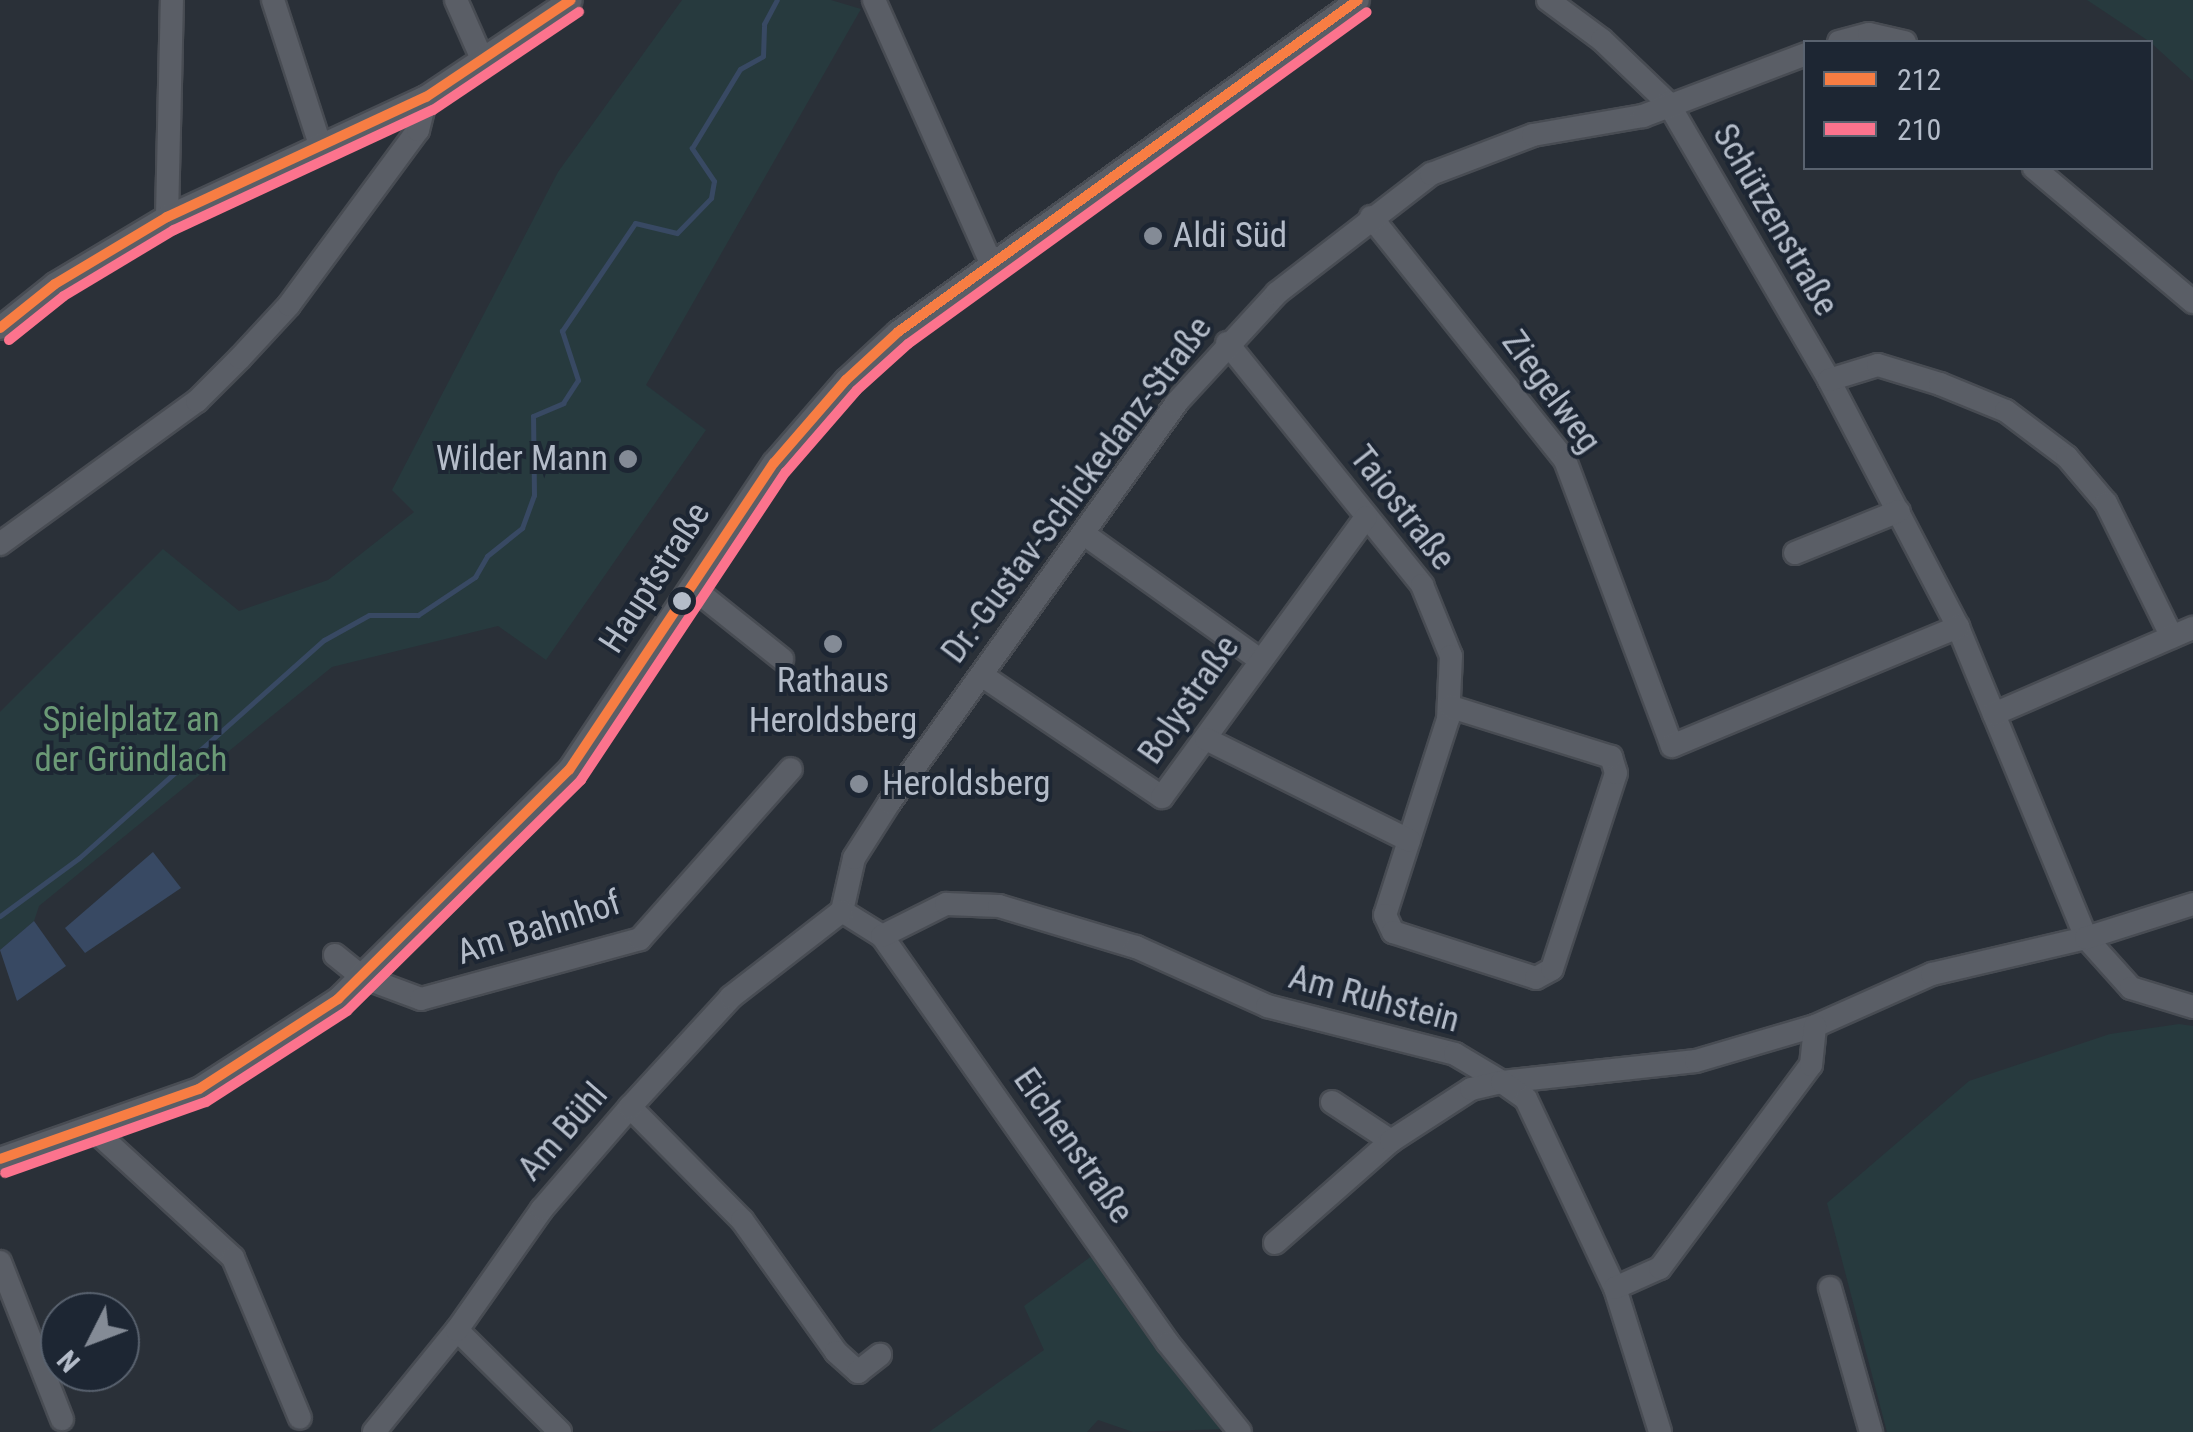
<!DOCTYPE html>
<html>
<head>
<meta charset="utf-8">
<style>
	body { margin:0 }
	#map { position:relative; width:2193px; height:1432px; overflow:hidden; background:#2a3038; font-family:"Roboto Condensed",sans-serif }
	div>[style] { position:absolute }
	.green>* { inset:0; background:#273a3e }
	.water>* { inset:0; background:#384963 }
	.stream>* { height:5px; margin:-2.5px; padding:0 2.5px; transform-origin:2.5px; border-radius:2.5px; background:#384963 }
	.roads { filter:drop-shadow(2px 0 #484c53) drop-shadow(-2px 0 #484c53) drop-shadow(0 2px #484c53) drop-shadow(0 -2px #484c53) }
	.minor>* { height:22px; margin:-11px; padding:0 11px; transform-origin:11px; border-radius:11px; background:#5a5e66 }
	.bus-1>* { height:10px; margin:-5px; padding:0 5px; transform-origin:5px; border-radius:5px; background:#f77d43 }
	.bus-2>* { height:10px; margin:-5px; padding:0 5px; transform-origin:5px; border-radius:5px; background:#fc738d }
	.dots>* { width:28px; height:28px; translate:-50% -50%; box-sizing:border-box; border:5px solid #1d2633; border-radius:50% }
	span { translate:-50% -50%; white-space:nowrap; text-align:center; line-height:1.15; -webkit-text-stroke:8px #1d2633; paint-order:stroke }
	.street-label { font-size:35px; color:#b4bcc9 }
	.poi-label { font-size:35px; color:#b4bcc9 }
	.left { translate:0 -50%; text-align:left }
	.right { translate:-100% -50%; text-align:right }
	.park-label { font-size:35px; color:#6b9a76 }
	.legend { position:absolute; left:1803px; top:40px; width:350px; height:130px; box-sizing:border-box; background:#1d2633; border:2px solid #59626f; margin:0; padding:12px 18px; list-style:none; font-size:30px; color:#b4bcc9 }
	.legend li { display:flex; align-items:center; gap:20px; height:50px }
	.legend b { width:50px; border:2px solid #59626f }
	.north { position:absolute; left:40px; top:1292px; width:100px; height:100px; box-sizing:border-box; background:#1d2633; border:2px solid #59626f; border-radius:50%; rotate:228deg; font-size:28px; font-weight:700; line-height:40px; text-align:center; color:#b4bcc9 }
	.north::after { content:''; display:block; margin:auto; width:35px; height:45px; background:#848b96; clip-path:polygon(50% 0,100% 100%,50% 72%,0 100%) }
</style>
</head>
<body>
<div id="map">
	<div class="green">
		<div style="clip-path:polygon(682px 0,831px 0,861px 9px,646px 385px,706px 430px,546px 660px,498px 626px,332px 667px,39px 906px,34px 921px,0 950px,0 712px,163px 549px,239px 611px,328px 580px,414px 512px,392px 490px,558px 172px)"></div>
		<div style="clip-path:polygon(2087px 0,2193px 0,2193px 81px,2150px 42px)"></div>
		<div style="clip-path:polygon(2179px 1024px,2193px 1026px,2193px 1432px,1887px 1432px,1827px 1203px,1969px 1081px,2110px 1034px)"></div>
		<div style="clip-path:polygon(1093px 1255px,1225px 1429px,1133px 1432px,1098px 1420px,1087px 1432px,929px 1432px,1044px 1350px,1024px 1306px)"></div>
	</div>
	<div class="water">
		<div style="clip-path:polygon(153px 852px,181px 888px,85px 953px,65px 928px)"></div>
		<div style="clip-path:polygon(34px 921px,66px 966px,17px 1001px,0 950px)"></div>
	</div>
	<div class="stream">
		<div style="left:0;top:916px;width:98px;rotate:-36.3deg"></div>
		<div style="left:79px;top:858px;width:328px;rotate:-41.7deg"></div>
		<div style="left:324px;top:640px;width:51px;rotate:-29.1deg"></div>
		<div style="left:369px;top:615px;width:49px"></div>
		<div style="left:418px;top:615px;width:69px;rotate:-33.7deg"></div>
		<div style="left:475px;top:577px;width:24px;rotate:-60deg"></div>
		<div style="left:487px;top:556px;width:45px;rotate:-38.7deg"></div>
		<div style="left:522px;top:528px;width:35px;rotate:-70deg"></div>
		<div style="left:534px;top:495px;width:79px;rotate:-90.7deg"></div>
		<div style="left:533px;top:416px;width:33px;rotate:-23deg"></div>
		<div style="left:563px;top:403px;width:27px;rotate:-57deg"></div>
		<div style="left:578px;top:380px;width:52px;rotate:-108.1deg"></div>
		<div style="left:562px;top:331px;width:130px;rotate:-55.9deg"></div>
		<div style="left:635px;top:223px;width:43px;rotate:13.4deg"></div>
		<div style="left:677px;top:233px;width:49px;rotate:-45.8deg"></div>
		<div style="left:711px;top:198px;width:17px;rotate:-80deg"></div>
		<div style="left:714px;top:181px;width:40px;rotate:-124deg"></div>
		<div style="left:692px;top:148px;width:92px;rotate:-58.7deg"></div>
		<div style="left:740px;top:69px;width:26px;rotate:-29deg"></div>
		<div style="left:763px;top:56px;width:32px;rotate:-88deg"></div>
		<div style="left:764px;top:24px;width:27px;rotate:-62deg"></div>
	</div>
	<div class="roads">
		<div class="minor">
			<div style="left:273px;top:0;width:152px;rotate:72deg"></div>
			<div style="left:456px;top:0;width:64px;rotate:66.2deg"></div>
			<div style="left:874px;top:0;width:290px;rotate:66deg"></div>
			<div style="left:1548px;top:0;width:67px;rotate:36.5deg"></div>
			<div style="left:1602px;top:40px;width:91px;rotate:43.7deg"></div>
			<div style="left:1668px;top:103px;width:320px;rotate:59.8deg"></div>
			<div style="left:1829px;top:380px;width:279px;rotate:62.4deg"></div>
			<div style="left:1958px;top:627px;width:336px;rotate:67.6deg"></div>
			<div style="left:2086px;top:938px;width:67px;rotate:48deg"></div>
			<div style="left:2131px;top:988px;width:65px;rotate:17deg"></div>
			<div style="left:1839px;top:42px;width:31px;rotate:-15deg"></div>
			<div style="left:1869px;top:34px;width:37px;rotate:13deg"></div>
			<div style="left:2034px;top:168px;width:208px;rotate:40.1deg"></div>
			<div style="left:167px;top:217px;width:217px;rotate:-88.7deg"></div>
			<div style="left:1371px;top:217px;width:311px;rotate:51.4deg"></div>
			<div style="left:1565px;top:460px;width:305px;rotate:69.5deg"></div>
			<div style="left:1672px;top:746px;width:310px;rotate:-22.6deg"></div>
			<div style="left:0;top:328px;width:70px;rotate:-38.7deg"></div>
			<div style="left:55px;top:284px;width:131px;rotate:-30.9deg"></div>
			<div style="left:167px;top:217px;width:285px;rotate:-24.9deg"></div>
			<div style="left:426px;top:97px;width:174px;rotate:-33.8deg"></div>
			<div style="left:1227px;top:343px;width:311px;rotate:51.1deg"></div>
			<div style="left:1422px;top:585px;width:77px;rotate:67.8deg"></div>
			<div style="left:1451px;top:656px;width:63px;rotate:92.7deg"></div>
			<div style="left:1448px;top:719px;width:206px;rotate:107.8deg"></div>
			<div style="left:1385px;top:915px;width:19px;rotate:65deg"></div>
			<div style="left:1393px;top:932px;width:150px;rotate:17.8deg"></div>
			<div style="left:1536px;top:978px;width:18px;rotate:-29deg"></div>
			<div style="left:1552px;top:969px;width:206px;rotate:-71.9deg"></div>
			<div style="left:1616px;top:773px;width:17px;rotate:-107deg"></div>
			<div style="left:1611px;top:757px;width:168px;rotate:-162.6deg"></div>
			<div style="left:1829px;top:380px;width:51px;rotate:-17deg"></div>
			<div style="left:1878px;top:365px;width:65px;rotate:17deg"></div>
			<div style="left:1940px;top:384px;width:71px;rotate:22.2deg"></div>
			<div style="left:2006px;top:411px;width:76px;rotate:37deg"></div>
			<div style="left:2067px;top:457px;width:60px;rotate:49.7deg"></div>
			<div style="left:2106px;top:503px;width:149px;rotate:63.8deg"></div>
			<div style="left:1084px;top:534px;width:216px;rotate:35.6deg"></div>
			<div style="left:0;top:544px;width:243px;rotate:-36deg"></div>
			<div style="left:197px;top:401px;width:61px;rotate:-45deg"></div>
			<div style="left:240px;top:358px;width:72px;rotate:-47.2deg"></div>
			<div style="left:289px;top:305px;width:217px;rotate:-53.6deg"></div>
			<div style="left:418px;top:130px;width:34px;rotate:-76deg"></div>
			<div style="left:1795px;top:553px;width:112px;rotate:-22deg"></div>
			<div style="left:693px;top:588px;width:114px;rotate:38.6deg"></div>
			<div style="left:983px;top:676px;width:216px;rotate:34.1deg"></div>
			<div style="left:1162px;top:797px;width:346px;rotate:-53.9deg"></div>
			<div style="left:1994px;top:714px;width:217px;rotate:-23.4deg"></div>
			<div style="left:1206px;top:739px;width:227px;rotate:26.5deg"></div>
			<div style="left:842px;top:911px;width:54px;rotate:-77.2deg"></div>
			<div style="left:854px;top:858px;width:65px;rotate:-57.5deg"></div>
			<div style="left:889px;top:803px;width:492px;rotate:-54.3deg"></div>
			<div style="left:1176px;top:403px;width:149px;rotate:-47.4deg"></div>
			<div style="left:1277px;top:293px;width:195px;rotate:-37.7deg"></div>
			<div style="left:1431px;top:174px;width:109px;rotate:-20.9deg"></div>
			<div style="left:1533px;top:135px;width:112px;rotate:-9.8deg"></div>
			<div style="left:1643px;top:116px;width:174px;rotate:-20.8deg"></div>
			<div style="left:842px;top:911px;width:47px;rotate:32deg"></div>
			<div style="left:882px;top:936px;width:497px;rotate:54.9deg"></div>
			<div style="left:1168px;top:1343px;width:114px;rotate:51deg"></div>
			<div style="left:882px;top:936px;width:72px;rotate:-26.6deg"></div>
			<div style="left:946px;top:904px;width:53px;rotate:2.2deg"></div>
			<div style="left:999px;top:906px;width:143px;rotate:16.7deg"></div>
			<div style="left:1136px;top:947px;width:144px;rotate:24.2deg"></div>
			<div style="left:1267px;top:1006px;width:194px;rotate:14.3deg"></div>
			<div style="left:1455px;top:1054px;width:55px;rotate:30.8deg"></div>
			<div style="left:1502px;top:1082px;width:195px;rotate:-6.2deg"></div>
			<div style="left:1696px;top:1061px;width:124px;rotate:-16.4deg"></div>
			<div style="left:1815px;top:1026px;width:128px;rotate:-24deg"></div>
			<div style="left:1932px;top:974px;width:158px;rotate:-13.2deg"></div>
			<div style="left:2086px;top:938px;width:112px;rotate:-17.6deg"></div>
			<div style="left:335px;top:955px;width:35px;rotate:39deg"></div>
			<div style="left:362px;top:977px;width:63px;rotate:20.4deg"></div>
			<div style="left:421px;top:999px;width:227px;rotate:-15.3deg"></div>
			<div style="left:640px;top:939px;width:227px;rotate:-48.4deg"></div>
			<div style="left:1332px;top:1102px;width:71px;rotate:33.5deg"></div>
			<div style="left:630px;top:1107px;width:159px;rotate:45.3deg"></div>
			<div style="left:742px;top:1220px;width:162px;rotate:54.5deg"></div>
			<div style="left:836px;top:1352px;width:30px;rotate:42deg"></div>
			<div style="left:858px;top:1372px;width:28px;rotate:-38deg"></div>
			<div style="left:94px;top:1130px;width:189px;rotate:42.6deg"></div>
			<div style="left:233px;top:1258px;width:173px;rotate:67.3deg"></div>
			<div style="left:0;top:1159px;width:211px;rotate:-19.4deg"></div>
			<div style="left:199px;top:1089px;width:166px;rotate:-32.9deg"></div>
			<div style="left:338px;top:999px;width:325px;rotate:-44.8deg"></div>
			<div style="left:569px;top:770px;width:369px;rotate:-56.3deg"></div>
			<div style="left:774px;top:463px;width:110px;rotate:-49.1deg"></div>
			<div style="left:846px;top:380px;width:71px;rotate:-42.7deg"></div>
			<div style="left:898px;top:332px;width:567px;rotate:-35.82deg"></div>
			<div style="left:1275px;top:1243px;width:154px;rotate:-41.3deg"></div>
			<div style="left:1391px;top:1141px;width:95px;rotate:-33deg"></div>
			<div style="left:1471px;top:1089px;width:32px;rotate:-13deg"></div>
			<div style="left:1502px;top:1082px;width:29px;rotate:35deg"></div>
			<div style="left:1526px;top:1099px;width:209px;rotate:64.8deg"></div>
			<div style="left:1615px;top:1288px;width:151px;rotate:72.6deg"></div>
			<div style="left:0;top:1262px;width:169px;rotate:68.5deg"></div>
			<div style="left:1615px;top:1288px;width:49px;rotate:-24deg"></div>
			<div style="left:1660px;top:1268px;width:253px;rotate:-53.4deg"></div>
			<div style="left:1811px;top:1065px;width:39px;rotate:-84deg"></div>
			<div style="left:1830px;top:1288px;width:150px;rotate:74.1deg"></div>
			<div style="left:457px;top:1330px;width:145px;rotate:44.7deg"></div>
			<div style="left:374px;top:1432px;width:132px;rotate:-50.9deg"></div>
			<div style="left:457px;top:1330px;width:148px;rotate:-54.9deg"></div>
			<div style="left:542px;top:1209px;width:135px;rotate:-49.2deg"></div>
			<div style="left:630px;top:1107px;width:149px;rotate:-47.4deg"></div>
			<div style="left:731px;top:997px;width:140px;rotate:-37.8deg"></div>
		</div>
	</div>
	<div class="bus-1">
		<div style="left:0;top:328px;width:70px;rotate:-38.7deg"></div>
		<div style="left:55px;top:284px;width:131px;rotate:-30.9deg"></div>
		<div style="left:167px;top:217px;width:285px;rotate:-24.9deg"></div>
		<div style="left:426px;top:97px;width:174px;rotate:-33.8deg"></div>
		<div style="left:0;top:1159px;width:211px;rotate:-19.4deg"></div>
		<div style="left:199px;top:1089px;width:166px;rotate:-32.9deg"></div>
		<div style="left:338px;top:999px;width:325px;rotate:-44.8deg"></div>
		<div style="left:569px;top:770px;width:369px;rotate:-56.3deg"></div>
		<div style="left:774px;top:463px;width:110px;rotate:-49.1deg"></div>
		<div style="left:846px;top:380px;width:71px;rotate:-42.7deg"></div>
		<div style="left:898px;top:332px;width:567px;rotate:-35.82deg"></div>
	</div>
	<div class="bus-2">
		<div style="left:9px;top:340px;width:70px;rotate:-38.7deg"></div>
		<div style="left:64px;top:296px;width:128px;rotate:-31deg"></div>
		<div style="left:174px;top:230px;width:285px;rotate:-24.9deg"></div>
		<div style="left:433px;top:110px;width:176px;rotate:-33.9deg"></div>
		<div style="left:5px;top:1173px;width:213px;rotate:-19.5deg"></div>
		<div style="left:206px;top:1102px;width:168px;rotate:-32.8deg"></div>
		<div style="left:347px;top:1011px;width:329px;rotate:-44.6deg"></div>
		<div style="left:581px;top:780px;width:370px;rotate:-56.4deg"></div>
		<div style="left:786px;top:472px;width:108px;rotate:-49.1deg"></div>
		<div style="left:857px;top:390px;width:69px;rotate:-42deg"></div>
		<div style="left:908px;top:344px;width:566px;rotate:-35.88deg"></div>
	</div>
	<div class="dots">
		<div style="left:1153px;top:236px;background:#848b96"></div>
		<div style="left:628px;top:459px;background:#848b96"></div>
		<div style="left:682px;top:601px;background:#b4bcc9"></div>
		<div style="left:833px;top:644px;background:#848b96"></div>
		<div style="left:859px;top:784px;background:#848b96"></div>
	</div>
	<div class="street-label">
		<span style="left:1775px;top:220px;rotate:60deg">Schützenstraße</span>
		<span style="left:1551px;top:392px;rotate:54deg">Ziegelweg</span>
		<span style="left:1077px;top:490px;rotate:-53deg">Dr.-Gustav-Schickedanz-Straße</span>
		<span style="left:1402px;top:508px;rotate:52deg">Taiostraße</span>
		<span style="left:655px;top:578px;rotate:-57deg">Hauptstraße</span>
		<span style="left:1189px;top:700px;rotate:-55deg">Bolystraße</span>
		<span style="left:539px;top:928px;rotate:-18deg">Am Bahnhof</span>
		<span style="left:1374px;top:999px;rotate:15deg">Am Ruhstein</span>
		<span style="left:563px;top:1132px;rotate:-49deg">Am Bühl</span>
		<span style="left:1073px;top:1146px;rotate:55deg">Eichenstraße</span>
	</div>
	<div class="poi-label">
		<span class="left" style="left:1173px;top:236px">Aldi Süd</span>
		<span class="right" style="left:608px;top:459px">Wilder Mann</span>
		<span style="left:833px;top:701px">Rathaus<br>Heroldsberg</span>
		<span class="left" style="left:882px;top:784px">Heroldsberg</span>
	</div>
	<div class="park-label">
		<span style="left:131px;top:740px">Spielplatz an<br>der Gründlach</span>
	</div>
	<ul class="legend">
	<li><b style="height:12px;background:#f77d43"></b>212</li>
	<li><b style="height:12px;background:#fc738d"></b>210</li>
	</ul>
	<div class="north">N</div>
</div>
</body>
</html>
